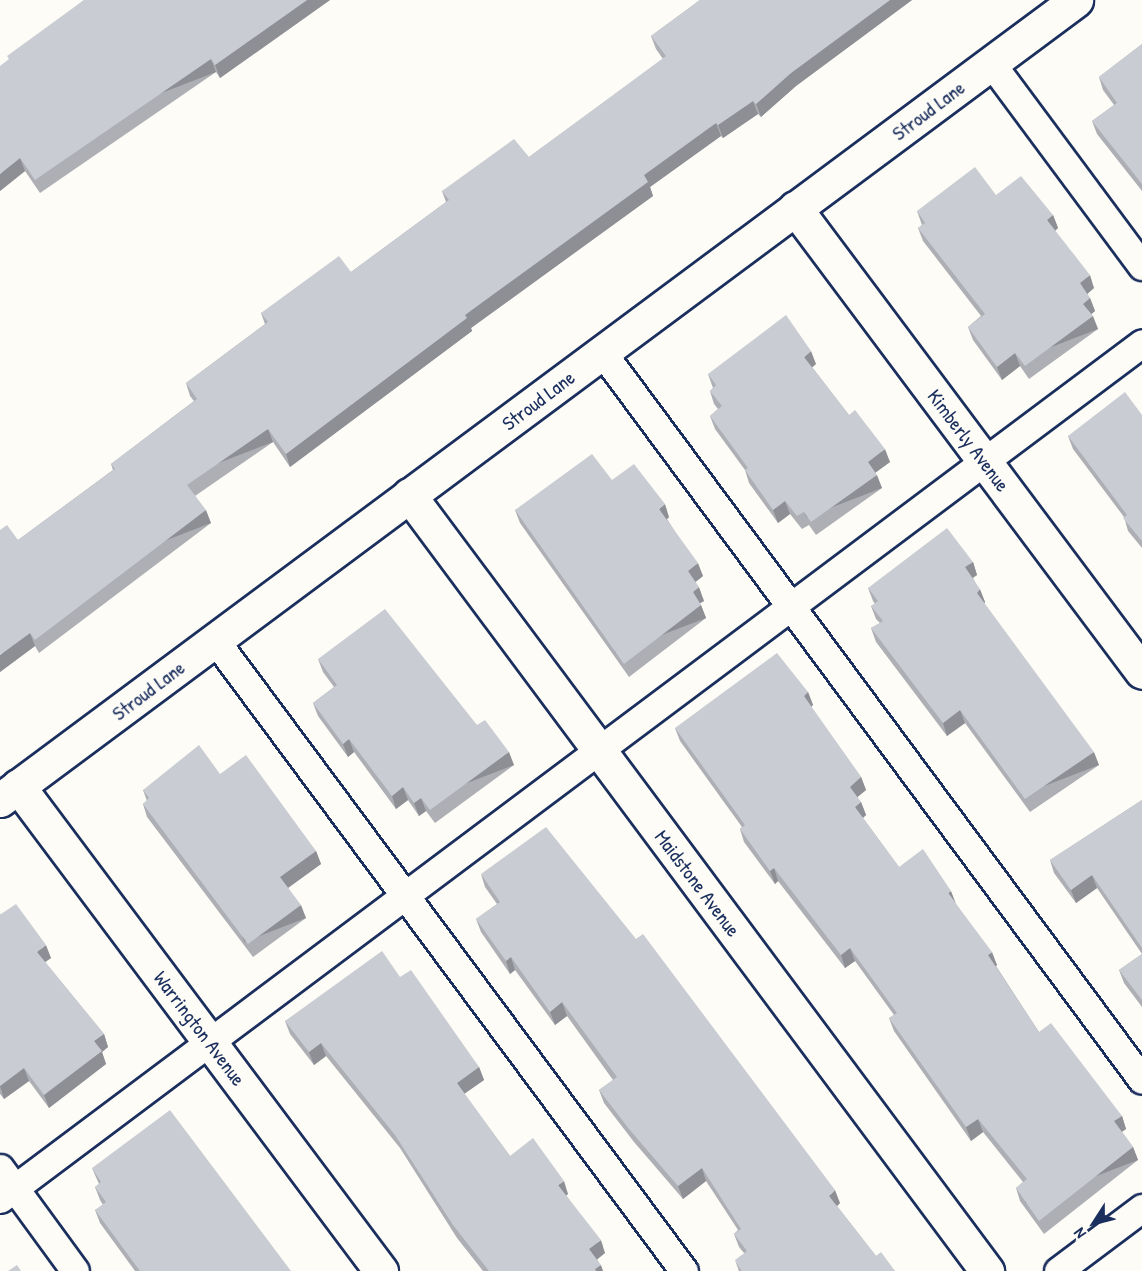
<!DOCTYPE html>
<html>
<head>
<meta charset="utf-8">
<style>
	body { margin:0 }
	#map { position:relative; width:1142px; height:1271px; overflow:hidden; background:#fdfcf7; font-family:"Patrick Hand",sans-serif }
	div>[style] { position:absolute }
	.roads { filter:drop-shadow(2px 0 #1b2f5e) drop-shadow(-2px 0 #1b2f5e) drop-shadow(0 2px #1b2f5e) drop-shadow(0 -2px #1b2f5e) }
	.lane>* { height:27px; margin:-13.5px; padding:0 13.5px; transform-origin:13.5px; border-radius:13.5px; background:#fdfcf7 }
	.street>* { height:33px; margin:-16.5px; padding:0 16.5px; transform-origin:16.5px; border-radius:16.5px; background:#fdfcf7 }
	.wall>* { inset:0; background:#adafb5 }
	.shaded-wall>* { inset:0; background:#8d8f94; transform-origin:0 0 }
	.building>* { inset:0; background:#c9ccd3 }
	span { translate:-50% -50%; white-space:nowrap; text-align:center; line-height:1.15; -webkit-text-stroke:4.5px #fdfcf7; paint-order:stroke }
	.street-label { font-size:20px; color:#1b2f5e }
	.north { position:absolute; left:1064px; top:1193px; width:60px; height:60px; -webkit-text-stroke:4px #fdfcf7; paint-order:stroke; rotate:234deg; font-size:16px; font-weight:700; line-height:24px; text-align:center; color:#1b2f5e }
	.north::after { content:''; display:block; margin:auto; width:21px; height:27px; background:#1b2f5e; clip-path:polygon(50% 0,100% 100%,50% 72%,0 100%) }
</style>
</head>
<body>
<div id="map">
	<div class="roads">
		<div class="lane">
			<div style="left:991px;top:63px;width:253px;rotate:53.4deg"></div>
			<div style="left:602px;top:352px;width:906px;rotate:53.43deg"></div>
			<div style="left:215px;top:640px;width:786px;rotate:53.38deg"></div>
			<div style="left:0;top:1168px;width:127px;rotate:53.9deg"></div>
			<div style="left:0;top:1199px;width:1427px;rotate:-36.85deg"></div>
			<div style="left:1058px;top:1271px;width:105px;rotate:-36.9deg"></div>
		</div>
		<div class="street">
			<div style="left:795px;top:208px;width:579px;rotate:53.21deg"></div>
			<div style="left:409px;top:495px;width:968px;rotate:53.32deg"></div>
			<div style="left:18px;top:786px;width:606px;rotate:53.19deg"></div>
			<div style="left:0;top:800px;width:1341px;rotate:-36.63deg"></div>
		</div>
	</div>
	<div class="wall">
		<div style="clip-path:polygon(84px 0,330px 0,220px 78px,216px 72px,40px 193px,25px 171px,0 191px,9px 60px)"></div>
		<div style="clip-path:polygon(700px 0,912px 0,796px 86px,761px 117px,758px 114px,723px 138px,721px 136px,650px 187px,653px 196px,471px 328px,472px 331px,290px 467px,273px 442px,195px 496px,211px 523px,39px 653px,35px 646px,0 672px,18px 540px,113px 470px,111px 464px,194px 401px,190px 396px,186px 383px,265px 324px,261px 313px,351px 272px,446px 202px,442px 191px,529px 157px,663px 59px,656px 49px,651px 36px)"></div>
		<div style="clip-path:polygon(1142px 44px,1142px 191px,1097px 134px,1092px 121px,1114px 105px,1103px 90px,1099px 77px)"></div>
		<div style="clip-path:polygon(996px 195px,1053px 215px,1058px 228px,1055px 231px,1094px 288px,1087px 294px,1090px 298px,1095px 311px,1091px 314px,1098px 329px,1029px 379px,1020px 366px,1002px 380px,973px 340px,968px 327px,981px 316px,923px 241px,918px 228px,922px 225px,917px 211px)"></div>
		<div style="clip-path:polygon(816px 364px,812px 367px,849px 415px,890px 462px,875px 473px,882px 488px,816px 535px,809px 525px,802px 529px,790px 514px,778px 523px,749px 483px,745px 470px,715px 429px,710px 416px,718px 409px,714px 404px,710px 391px,713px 388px,708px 374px)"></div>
		<div style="clip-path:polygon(1142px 415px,1142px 548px,1128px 531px,1124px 517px,1073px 449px,1068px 436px)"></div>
		<div style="clip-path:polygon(612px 480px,669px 517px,667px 519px,703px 576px,695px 582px,704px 601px,700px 603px,706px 618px,629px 677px,520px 523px,515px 510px)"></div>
		<div style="clip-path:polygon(973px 562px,977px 575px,973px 578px,985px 602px,984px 603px,1099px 765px,1030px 812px,965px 723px,947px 736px,876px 642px,871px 628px,880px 623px,876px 619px,871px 606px,875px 604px,873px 601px,868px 588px)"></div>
		<div style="clip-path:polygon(318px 659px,477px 725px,514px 765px,435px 823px,426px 811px,419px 816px,408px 800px,396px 809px,354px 752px,348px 757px,318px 716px,313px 703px,334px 687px,323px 672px)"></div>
		<div style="clip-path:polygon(808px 692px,813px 705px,811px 707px,861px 777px,866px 790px,857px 797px,861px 802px,866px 815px,863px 818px,899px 867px,956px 904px,997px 965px,996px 966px,1039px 1032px,1122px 1116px,1126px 1129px,1122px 1132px,1133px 1147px,1138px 1160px,1044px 1234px,1020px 1201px,1016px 1188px,1023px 1182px,983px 1132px,971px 1141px,894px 1031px,889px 1018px,894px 1015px,855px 961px,845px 968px,778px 881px,775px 884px,744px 842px,740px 829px,742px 827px,680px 741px,675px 728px)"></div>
		<div style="clip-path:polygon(220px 774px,316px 851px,321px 864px,288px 888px,306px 918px,253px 957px,147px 817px,143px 804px,147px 801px,143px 790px)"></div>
		<div style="clip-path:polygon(1142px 800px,1142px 1007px,1124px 983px,1119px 970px,1142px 954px,1097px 888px,1076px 903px,1054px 873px,1050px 860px)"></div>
		<div style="clip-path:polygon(481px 874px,840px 1203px,837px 1206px,876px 1256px,895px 1271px,744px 1253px,739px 1247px,734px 1234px,738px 1230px,706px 1181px,683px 1199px,634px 1142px,604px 1103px,599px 1090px,613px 1080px,567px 1016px,555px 1025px,515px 970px,510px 974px,481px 932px,476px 919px,497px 904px,485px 887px)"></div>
		<div style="clip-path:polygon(0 914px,51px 958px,45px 962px,104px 1034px,108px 1047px,102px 1052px,106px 1064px,49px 1108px,29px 1081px,4px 1099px,0 1094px)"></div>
		<div style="clip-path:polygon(400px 977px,479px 1067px,484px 1080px,464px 1094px,510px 1156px,568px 1194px,566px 1195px,605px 1253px,597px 1259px,603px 1271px,483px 1271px,457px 1238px,400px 1148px,326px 1056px,314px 1065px,290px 1034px,285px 1021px)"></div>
		<div style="clip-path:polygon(92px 1168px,291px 1271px,135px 1271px,100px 1223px,95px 1210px,103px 1205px,100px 1200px,95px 1187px,99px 1184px)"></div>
		<div style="clip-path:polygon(735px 1260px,742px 1271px,739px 1271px)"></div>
	</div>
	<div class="shaded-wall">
		<div style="clip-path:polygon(307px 0,330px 0,220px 78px,215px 65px)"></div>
		<div style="clip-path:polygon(890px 0,912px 0,796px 86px,761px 117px,756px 104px,791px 73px)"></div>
		<div style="left:211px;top:59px;width:14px;height:214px;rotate:69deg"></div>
		<div style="clip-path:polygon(753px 101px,758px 114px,723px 138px,718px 125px)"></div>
		<div style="clip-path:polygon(716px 123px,721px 136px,650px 187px,653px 196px,471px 328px,472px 331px,290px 467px,286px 454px,465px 315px,644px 175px)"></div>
		<div style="clip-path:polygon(20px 158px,25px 171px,0 191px,0 174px)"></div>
		<div style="clip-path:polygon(1053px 215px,1058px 228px,1052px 233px,1047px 220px)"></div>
		<div style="clip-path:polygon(1090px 275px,1094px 288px,1085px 296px,1080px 283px)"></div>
		<div style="clip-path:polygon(1090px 298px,1095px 311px,1088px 317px,1083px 304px)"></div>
		<div style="left:1093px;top:316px;width:14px;height:84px;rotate:69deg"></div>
		<div style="clip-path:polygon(811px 351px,816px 364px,809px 370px,804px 357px)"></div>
		<div style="clip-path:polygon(1015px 353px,1020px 366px,1002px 380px,997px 367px)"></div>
		<div style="left:268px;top:429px;width:14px;height:98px;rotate:69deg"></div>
		<div style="clip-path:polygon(885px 449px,890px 462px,872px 475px,868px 462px)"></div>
		<div style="left:877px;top:475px;width:14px;height:81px;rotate:69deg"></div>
		<div style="clip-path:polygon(785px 501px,790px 514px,778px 523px,773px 510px)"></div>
		<div style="clip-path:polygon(665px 504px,669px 517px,664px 522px,659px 509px)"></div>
		<div style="left:206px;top:510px;width:14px;height:215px;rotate:69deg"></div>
		<div style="clip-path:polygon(973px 562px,977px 575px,969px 580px,965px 567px)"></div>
		<div style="clip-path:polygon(698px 563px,703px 576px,693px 584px,688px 571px)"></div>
		<div style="clip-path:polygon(699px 587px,704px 601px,697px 605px,693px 592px)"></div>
		<div style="clip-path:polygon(980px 589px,985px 602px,982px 606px,977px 593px)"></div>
		<div style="left:701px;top:605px;width:14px;height:97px;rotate:69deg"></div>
		<div style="clip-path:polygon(30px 633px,35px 646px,0 672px,0 655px)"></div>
		<div style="clip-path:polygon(808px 692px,813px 705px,808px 709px,804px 696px)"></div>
		<div style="clip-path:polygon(960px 710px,965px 723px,947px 736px,943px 723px)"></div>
		<div style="clip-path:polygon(349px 739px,354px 752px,348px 757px,343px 744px)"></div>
		<div style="left:509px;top:752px;width:14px;height:98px;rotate:69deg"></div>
		<div style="left:1094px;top:752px;width:14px;height:83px;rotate:69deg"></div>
		<div style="clip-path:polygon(861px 777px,866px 790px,854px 800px,850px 787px)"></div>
		<div style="clip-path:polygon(403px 787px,408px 800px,396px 809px,392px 796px)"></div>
		<div style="clip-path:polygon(421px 798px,426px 811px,419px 816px,414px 803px)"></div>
		<div style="clip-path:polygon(861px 802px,866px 815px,860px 820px,855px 807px)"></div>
		<div style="clip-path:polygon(316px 851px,321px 864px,285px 890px,280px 877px)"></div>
		<div style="clip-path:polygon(774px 868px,778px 881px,775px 884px,770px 871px)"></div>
		<div style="clip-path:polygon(1092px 875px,1097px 888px,1076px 903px,1071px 890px)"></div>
		<div style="clip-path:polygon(951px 891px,956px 904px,948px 893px)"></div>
		<div style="left:301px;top:905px;width:14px;height:66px;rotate:69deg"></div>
		<div style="clip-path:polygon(46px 945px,51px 958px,41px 965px,37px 952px)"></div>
		<div style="clip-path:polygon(850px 948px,855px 961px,845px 968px,841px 955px)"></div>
		<div style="clip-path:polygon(992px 952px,997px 965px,993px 968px,988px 955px)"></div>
		<div style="clip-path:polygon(511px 957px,515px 970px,510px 974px,506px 961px)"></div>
		<div style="clip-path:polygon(562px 1002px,567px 1016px,555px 1025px,550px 1012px)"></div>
		<div style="clip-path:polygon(104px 1034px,108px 1047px,102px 1052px,106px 1064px,49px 1108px,44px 1095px,94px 1041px)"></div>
		<div style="clip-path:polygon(321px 1043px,326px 1056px,314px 1065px,309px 1052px)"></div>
		<div style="clip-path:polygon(479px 1067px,484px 1080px,461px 1096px,457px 1083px)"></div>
		<div style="clip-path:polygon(24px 1068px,29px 1081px,4px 1099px,0 1086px)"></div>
		<div style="clip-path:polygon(1122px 1116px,1126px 1129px,1118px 1134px,1114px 1121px)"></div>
		<div style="clip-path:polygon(978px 1119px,983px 1132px,971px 1141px,966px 1127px)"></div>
		<div style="left:1133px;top:1147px;width:14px;height:120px;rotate:69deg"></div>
		<div style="clip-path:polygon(702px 1168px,706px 1181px,683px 1199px,678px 1186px)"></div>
		<div style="clip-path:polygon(564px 1181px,568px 1194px,563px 1198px,558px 1185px)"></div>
		<div style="clip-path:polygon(835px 1190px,840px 1203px,834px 1209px,829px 1196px)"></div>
		<div style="clip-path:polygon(601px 1240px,605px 1253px,594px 1262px,589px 1249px)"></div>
		<div style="clip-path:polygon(601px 1265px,603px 1271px,595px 1271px,595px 1269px)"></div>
	</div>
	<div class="building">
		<div style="clip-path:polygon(84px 0,307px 0,215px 65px,211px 59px,35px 180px,20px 158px,0 174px,0 66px,9px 59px,7px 56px)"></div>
		<div style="clip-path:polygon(700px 0,890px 0,791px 73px,756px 104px,753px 101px,718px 125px,716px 123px,644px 175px,648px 182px,465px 315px,467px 318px,286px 454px,268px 429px,187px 485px,206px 510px,35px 640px,30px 633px,0 655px,0 530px,7px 525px,18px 540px,115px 469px,111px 464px,197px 399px,186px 383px,268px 322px,261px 313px,339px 256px,351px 272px,449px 200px,442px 191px,514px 139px,529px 157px,666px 56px,651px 36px)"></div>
		<div style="clip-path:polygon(1142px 44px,1142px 184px,1092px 121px,1117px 103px,1099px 77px)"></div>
		<div style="clip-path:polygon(975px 167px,996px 195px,1021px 176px,1053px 215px,1047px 220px,1090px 275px,1080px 283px,1090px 298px,1083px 304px,1093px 316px,1025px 366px,1015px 353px,997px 367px,968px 327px,985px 314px,918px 228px,925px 223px,917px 211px)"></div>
		<div style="clip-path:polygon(786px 315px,811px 351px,804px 357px,849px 415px,855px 410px,885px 449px,868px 462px,877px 475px,811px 522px,804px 512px,797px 516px,785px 501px,773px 510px,745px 470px,748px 468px,710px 416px,722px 406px,710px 391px,716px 385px,708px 374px)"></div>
		<div style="clip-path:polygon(1125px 392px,1142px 415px,1142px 541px,1123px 518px,1127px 515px,1068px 436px)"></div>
		<div style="clip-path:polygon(592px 454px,612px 480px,634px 464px,665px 504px,659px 509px,698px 563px,688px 571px,699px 587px,693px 592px,701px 605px,624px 664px,515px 510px)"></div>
		<div style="clip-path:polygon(947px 528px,973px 562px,965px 567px,980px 589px,977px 593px,1094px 752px,1025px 799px,960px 710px,943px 723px,871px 628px,883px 621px,871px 606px,878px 601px,868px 588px)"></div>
		<div style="clip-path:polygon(385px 609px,477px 725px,485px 720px,509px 752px,430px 810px,421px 798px,414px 803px,403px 787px,392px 796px,349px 739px,343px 744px,313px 703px,337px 685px,318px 659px)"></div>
		<div style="clip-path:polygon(777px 653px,808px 692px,804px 696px,861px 777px,850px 787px,861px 802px,855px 807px,899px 867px,923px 849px,951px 891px,948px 893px,992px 952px,988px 955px,1039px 1032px,1051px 1023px,1122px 1116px,1114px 1121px,1133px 1147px,1039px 1221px,1016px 1188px,1027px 1179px,978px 1119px,966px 1127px,889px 1018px,897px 1013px,850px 948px,841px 955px,774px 868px,770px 871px,740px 829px,745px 825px,675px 728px)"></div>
		<div style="clip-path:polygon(199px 745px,220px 774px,246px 755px,316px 851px,280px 877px,301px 905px,248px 944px,143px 804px,149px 798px,143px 790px)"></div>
		<div style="clip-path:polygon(1142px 800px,1142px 948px,1092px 875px,1071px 890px,1050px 860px)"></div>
		<div style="clip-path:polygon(546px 827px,636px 939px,643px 934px,835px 1190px,829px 1196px,876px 1256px,881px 1252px,895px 1271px,742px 1271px,735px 1260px,747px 1251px,734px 1234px,741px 1229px,702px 1168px,678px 1186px,629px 1129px,599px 1090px,617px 1077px,562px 1002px,550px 1012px,511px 957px,506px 961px,476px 919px,500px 902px,481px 874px)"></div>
		<div style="clip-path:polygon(16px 904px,46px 945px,37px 952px,104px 1034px,94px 1041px,102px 1051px,44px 1095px,24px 1068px,0 1086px,0 914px,1px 914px)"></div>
		<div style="clip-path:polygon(382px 951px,400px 977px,411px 970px,479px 1067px,457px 1083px,510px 1156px,533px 1138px,564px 1181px,558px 1185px,601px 1240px,589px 1249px,601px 1265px,595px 1269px,596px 1271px,489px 1271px,453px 1225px,395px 1135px,321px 1043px,309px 1052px,285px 1021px)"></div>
		<div style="clip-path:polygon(1142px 954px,1142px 1000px,1119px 970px)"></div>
		<div style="clip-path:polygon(170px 1110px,291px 1271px,140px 1271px,95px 1210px,106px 1202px,95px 1187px,101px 1182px,92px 1168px)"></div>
		<div style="clip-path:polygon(17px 1265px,21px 1271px,8px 1271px)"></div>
	</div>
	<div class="street-label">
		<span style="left:928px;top:110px;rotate:-37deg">Stroud Lane</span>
		<span style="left:538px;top:400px;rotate:-37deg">Stroud Lane</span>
		<span style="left:969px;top:440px;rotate:53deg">Kimberly Avenue</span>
		<span style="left:148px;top:690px;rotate:-37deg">Stroud Lane</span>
		<span style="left:698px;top:883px;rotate:53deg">Maidstone Avenue</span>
		<span style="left:200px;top:1028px;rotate:53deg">Warrington Avenue</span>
	</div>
	<div class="north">N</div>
</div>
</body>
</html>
